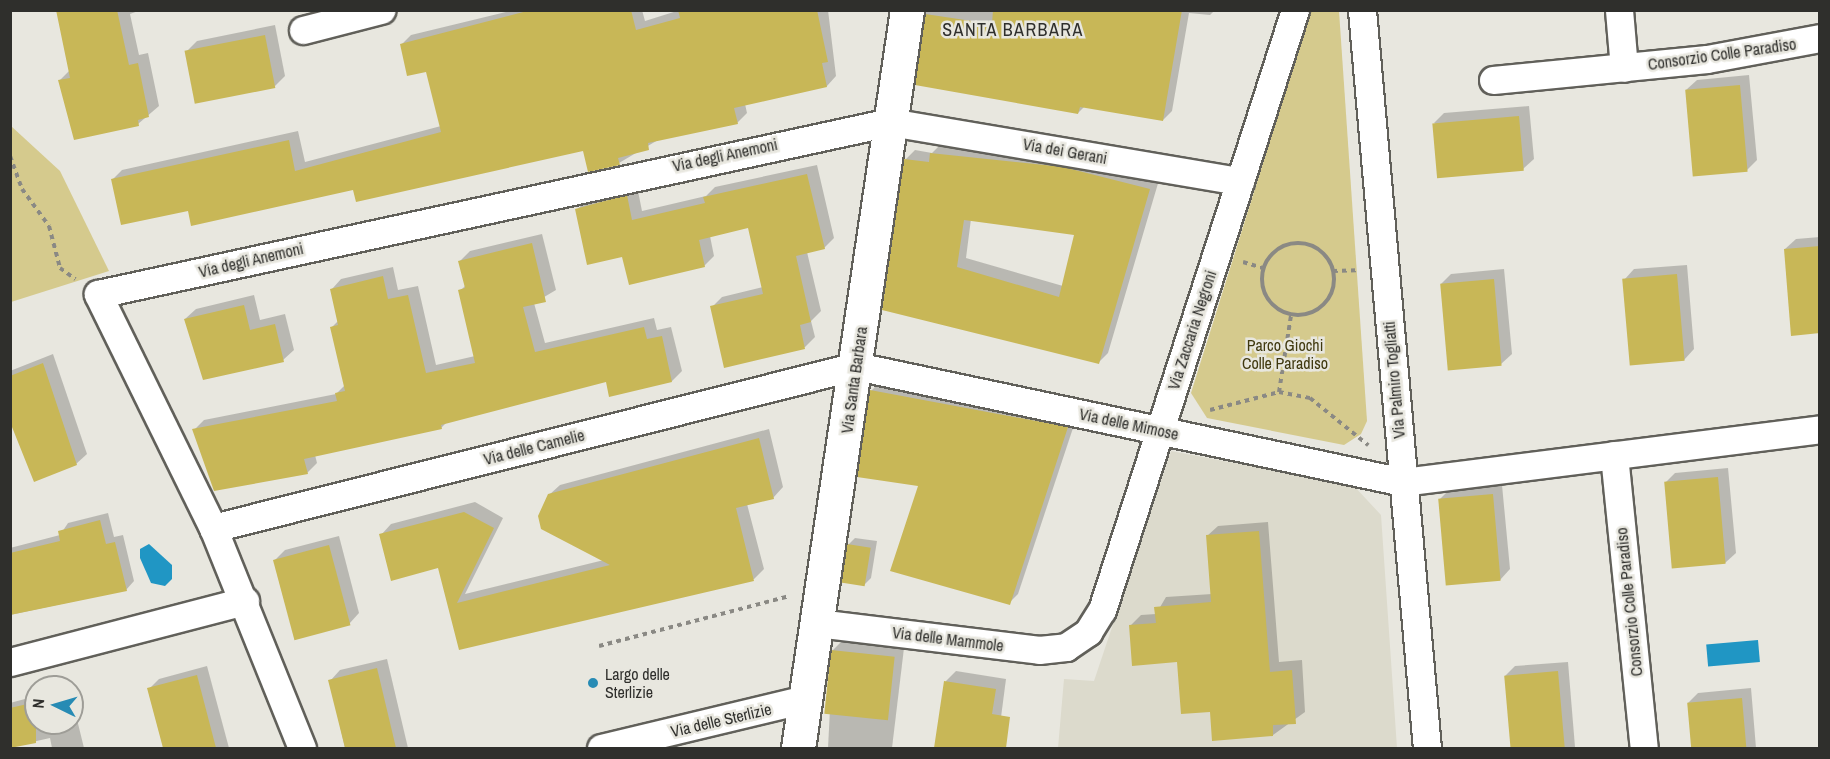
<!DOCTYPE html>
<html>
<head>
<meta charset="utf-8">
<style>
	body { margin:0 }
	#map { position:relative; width:1830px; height:759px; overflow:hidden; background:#e8e7df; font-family:"Archivo Narrow",sans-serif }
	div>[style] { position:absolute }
	.built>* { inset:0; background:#dcdacc }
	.green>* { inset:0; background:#d5ca8d }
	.water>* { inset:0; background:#2096c4; transform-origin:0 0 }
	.shadow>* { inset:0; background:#0003 }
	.building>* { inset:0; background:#c8b757; transform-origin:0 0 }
	.path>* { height:4px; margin-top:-2px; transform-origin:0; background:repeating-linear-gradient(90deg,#8a8984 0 4.5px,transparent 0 9px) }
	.path>.ring { margin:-2px; padding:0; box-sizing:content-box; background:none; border:4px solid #8a8984; border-radius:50% }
	.roads { filter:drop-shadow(2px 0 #61605a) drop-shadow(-2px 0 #61605a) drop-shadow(0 2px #61605a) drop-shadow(0 -2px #61605a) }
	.minor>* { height:27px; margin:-13.5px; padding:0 13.5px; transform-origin:13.5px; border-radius:13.5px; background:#fff }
	.tertiary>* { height:33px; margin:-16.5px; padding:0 16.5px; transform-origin:16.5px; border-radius:16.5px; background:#fff }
	.dots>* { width:16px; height:16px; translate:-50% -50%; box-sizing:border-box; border:3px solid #e8e7df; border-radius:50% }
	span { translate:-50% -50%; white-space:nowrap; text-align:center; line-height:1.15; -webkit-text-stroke:5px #e8e7df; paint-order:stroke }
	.street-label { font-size:16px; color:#2f2f2c }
	.park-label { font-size:16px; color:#40390f }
	.poi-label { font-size:16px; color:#2f2f2c }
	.left { translate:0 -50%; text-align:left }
	.neighbourhood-label { font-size:18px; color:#2f2f2c; letter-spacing:1.5px }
	.frame { position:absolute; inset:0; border:12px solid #2f2f2c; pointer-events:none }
	.north { position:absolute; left:24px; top:675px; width:60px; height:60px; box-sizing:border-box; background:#e8e7df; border:2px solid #9e9d97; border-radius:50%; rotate:275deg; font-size:16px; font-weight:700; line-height:24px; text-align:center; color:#2f2f2c }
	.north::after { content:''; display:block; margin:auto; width:21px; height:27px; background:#278bb4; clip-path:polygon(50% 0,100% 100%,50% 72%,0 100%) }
</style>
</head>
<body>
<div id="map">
	<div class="built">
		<div style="clip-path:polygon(1171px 451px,1354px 486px,1381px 515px,1397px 748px,1058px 748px,1064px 679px,1094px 681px)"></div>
	</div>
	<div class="green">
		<div style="clip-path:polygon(1311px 10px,1339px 11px,1367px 421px,1361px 434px,1344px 445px,1207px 418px,1191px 393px)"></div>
		<div style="clip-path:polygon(11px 126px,60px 171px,109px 271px,11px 302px)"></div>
	</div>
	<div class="water">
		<div style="clip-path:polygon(149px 544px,172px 565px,172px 579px,165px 586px,151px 583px,140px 558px,140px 549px)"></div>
		<div style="left:1758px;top:640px;width:22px;height:52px;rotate:85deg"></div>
	</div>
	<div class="shadow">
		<div style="clip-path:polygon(60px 10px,141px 10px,130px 14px,139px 55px,148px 53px,159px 106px,138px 124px,60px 80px,70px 70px)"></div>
		<div style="clip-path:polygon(514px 10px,642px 10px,645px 21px,680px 10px,828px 10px,836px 76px,827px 86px,745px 104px,747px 113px,737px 123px,658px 140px,619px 163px,584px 150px,189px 209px,113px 179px,122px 170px,298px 131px,305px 162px,441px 126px,428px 70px,402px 44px,411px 35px)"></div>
		<div style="clip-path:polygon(926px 10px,1215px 10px,1210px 15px,1189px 13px,1172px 111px,1163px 120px,1085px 106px,1078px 113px,916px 84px)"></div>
		<div style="clip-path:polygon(275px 25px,285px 76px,275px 86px,187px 51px,197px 41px)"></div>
		<div style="clip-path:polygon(1749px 75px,1757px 160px,1747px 170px,1686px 90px,1697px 80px)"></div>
		<div style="clip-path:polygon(1529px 106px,1534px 159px,1523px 169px,1434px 123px,1444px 113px)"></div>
		<div style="clip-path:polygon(evenodd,941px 144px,1159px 180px,1108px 353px,1099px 362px,883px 309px,905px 160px,915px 150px,932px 153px,941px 144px,971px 219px,1076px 234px,1063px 286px,966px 258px,971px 219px)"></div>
		<div style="clip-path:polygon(817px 165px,834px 238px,824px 248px,807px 252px,821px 311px,811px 321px,815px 337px,805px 347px,725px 366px,712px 307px,722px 297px,763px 287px,749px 226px,710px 236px,714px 256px,704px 266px,624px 255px,577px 210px,587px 199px,637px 186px,642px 211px,706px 196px,715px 187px)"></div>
		<div style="clip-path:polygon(542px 234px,556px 290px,534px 303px,545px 343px,654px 318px,657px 330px,671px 327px,682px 371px,672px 381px,607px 380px,448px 421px,441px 428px,315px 455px,317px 463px,307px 473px,194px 430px,204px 420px,336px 394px,345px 385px,332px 327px,338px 321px,332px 289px,341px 279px,393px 267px,398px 290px,418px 286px,436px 365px,475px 356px,460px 291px,466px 285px,460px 261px,470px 251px)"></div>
		<div style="clip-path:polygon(1820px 237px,1820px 332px,1785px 249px,1796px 239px)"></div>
		<div style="clip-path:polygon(1687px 265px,1694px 349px,1684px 360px,1624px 280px,1634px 269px)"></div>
		<div style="clip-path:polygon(1504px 269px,1512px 354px,1501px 364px,1441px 284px,1451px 274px)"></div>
		<div style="clip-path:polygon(254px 295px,260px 320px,285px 314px,294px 350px,283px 360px,185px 319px,196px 309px)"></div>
		<div style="clip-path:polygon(53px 354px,87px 454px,76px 464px,10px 418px,10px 371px)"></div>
		<div style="clip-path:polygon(880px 382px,1076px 419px,1018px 594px,1009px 603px,920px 485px,871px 391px)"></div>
		<div style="clip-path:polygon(769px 429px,783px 487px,773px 498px,747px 504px,764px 569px,754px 579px,460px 648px,440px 566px,381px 535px,391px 524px,475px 502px,503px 518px,465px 594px,604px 560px,549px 495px,560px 485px)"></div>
		<div style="clip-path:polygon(1728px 468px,1736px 553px,1725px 563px,1665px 483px,1675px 473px)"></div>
		<div style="clip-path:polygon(1502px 485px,1510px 569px,1500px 580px,1439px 500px,1450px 489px)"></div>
		<div style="clip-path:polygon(108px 513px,114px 537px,123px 535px,134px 581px,126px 590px,10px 615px,10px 548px,60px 535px,68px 523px)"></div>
		<div style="clip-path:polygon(1268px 522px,1279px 662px,1302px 660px,1305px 712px,1273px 735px,1131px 625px,1141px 615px,1156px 614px,1166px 597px,1212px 594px,1207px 536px,1218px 526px)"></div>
		<div style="clip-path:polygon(339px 536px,359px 613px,349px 624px,275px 560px,285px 550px)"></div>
		<div style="clip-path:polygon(855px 538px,877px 541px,871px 578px,864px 585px,848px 545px)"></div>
		<div style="clip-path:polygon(843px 640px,904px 648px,892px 748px,828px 748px,833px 650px)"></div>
		<div style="clip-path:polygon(387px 659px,408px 748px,345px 748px,330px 681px,340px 670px)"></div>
		<div style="clip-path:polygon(1568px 662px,1575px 747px,1512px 748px,1505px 676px,1515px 666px)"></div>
		<div style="clip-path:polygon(207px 666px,229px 748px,165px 748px,149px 689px,159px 679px)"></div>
		<div style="clip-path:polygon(956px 671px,1006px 679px,997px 748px,935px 748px,946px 681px)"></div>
		<div style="clip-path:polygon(1751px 688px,1756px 748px,1692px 748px,1688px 703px,1698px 693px)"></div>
		<div style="clip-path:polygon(36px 696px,36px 723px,72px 723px,72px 699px,84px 748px,52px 748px,50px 738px,10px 747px,10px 703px)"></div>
	</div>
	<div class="building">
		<div style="clip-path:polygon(56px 10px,117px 10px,129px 65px,138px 63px,149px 117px,138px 120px,139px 126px,74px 140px,58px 80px,70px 78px)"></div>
		<div style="clip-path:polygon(531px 10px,631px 10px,636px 30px,680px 18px,678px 10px,817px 10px,828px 62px,822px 63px,827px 87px,734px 108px,738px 124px,648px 143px,649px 150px,618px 158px,620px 165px,588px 172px,583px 151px,356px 202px,353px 190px,191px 226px,188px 211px,121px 225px,111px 179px,289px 140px,295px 171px,441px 132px,426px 72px,407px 76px,400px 44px)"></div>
		<div style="clip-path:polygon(993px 10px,1182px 10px,1163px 121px,1080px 107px,1078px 114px,915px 85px,925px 14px,992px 24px)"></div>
		<div style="left:265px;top:35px;width:54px;height:82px;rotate:79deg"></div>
		<div style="left:1740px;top:85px;width:87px;height:55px;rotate:85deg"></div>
		<div style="left:1519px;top:116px;width:55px;height:87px;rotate:85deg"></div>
		<div style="clip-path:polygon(evenodd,930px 153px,1063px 167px,1150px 189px,1099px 364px,882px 310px,904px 159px,929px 162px,930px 153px,964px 220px,1074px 235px,1059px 297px,957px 267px,964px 220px)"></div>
		<div style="clip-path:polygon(807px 174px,825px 249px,796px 256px,811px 322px,800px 325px,805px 349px,724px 368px,710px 306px,763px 294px,748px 228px,699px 240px,705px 267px,629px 285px,622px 257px,587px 265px,575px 209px,627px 195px,632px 220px,705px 203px,703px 197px)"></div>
		<div style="clip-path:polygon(532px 243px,546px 302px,523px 307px,535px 352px,644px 327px,647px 339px,662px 336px,672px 382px,609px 397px,606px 382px,441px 425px,442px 429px,304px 459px,308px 474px,214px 491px,192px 429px,337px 401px,335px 393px,345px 391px,330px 327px,338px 325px,330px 289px,383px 276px,388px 299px,408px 295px,426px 373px,475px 363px,458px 290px,465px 288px,458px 261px)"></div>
		<div style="clip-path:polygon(1820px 246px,1820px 333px,1791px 336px,1784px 249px)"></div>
		<div style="left:1677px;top:274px;width:87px;height:55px;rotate:85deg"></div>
		<div style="left:1494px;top:279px;width:87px;height:54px;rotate:85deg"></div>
		<div style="clip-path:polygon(244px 305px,250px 330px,275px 324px,284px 362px,203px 380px,184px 319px)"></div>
		<div style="clip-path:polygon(43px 363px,77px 465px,34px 482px,10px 422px,10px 376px)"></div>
		<div style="clip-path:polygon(870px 390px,1068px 427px,1010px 605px,890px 571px,918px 486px,857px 477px)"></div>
		<div style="clip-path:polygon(759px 438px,774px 499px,736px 508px,754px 581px,459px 650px,438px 568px,391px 581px,379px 534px,464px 512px,494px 528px,457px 603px,610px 565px,541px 529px,538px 516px,548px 494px)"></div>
		<div style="left:1718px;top:477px;width:87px;height:54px;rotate:85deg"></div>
		<div style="left:1493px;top:494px;width:87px;height:55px;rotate:85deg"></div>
		<div style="clip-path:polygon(100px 520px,106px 544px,115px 542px,127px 591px,10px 615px,10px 553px,60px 541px,58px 531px)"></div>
		<div style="clip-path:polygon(1259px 531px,1270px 672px,1292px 670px,1296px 724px,1273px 725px,1273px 736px,1212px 741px,1210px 712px,1181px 714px,1177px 662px,1132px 666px,1129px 625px,1156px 623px,1154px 607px,1211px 602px,1206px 535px)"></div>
		<div style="left:847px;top:544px;width:24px;height:39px;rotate:9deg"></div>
		<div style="left:329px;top:545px;width:83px;height:58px;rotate:75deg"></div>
		<div style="left:831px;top:650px;width:64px;height:64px;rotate:6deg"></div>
		<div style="clip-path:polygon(377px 668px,396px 748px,345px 748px,328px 680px)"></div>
		<div style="left:1558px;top:671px;width:77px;height:54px;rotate:85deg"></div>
		<div style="clip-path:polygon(197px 675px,216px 748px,163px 748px,147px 688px)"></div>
		<div style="clip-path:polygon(944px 681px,996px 689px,992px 714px,1010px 717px,1006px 748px,934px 748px)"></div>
		<div style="left:1742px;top:698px;width:50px;height:55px;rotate:85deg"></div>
		<div style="clip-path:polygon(36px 702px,36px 743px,10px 748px,10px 708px)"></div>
	</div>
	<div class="path">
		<div style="left:10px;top:156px;width:35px;rotate:70deg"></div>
		<div style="left:22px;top:189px;width:46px;rotate:53.9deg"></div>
		<div style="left:49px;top:226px;width:43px;rotate:75.3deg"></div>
		<div style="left:60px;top:268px;width:19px;rotate:36deg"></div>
		<div class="ring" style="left:1262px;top:243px;width:68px;height:68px"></div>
		<div style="left:1243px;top:262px;width:21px;rotate:17deg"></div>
		<div style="left:1333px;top:271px;width:24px;rotate:-2deg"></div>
		<div style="left:1279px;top:392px;width:78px;rotate:-81.1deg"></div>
		<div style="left:1210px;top:410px;width:71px;rotate:-14.6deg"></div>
		<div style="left:1279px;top:392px;width:32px;rotate:11deg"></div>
		<div style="left:1310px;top:398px;width:75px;rotate:39deg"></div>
		<div style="left:599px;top:646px;width:197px;rotate:-14.7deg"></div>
	</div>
	<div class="roads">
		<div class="minor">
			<div style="left:1362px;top:10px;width:741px;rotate:84.97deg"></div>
			<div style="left:1619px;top:10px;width:58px;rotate:85.1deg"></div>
			<div style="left:303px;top:30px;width:81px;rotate:-14.4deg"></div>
			<div style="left:1493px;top:80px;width:215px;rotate:-5.6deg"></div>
			<div style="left:1707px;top:59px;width:115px;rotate:-10.5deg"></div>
			<div style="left:1614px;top:455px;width:295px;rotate:84.2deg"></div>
			<div style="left:213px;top:528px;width:663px;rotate:-14.14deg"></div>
			<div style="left:856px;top:366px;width:559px;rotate:11.97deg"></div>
			<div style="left:1403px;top:482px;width:420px;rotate:-7.2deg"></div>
			<div style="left:817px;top:623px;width:224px;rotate:6.9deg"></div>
			<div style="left:1039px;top:650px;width:27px;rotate:-6deg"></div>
			<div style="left:1066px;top:647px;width:27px;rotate:-34deg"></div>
			<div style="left:1088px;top:632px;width:26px;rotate:-58deg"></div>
			<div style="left:1102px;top:610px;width:630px;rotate:-72.17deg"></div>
			<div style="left:10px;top:662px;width:243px;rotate:-14.6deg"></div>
			<div style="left:302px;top:748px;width:237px;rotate:-112deg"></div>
			<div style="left:213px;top:528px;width:261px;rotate:-116.2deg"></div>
			<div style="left:98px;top:294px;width:810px;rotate:-12.25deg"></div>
			<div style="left:890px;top:122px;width:355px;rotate:9.6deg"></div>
			<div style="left:601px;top:748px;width:210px;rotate:-13.5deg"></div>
		</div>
		<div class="tertiary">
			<div style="left:798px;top:748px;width:746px;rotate:-81.6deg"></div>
		</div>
	</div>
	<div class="dots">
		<div style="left:593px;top:683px;background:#278bb4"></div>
	</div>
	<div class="street-label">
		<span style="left:1722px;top:54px;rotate:-8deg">Consorzio Colle Paradiso</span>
		<span style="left:1065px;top:151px;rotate:10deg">Via dei Gerani</span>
		<span style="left:725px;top:155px;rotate:-12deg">Via degli Anemoni</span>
		<span style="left:251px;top:260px;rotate:-13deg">Via degli Anemoni</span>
		<span style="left:1192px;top:330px;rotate:-72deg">Via Zaccaria Negroni</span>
		<span style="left:854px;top:380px;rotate:-82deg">Via Santa Barbara</span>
		<span style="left:1394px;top:380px;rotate:-95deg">Via Palmiro Togliatti</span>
		<span style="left:1129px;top:424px;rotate:12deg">Via delle Mimose</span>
		<span style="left:534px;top:447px;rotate:-14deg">Via delle Camelie</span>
		<span style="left:1629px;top:602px;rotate:-96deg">Consorzio Colle Paradiso</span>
		<span style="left:948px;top:639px;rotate:7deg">Via delle Mammole</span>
		<span style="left:721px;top:720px;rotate:-13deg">Via delle Sterlizie</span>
	</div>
	<div class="park-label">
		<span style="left:1285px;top:354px">Parco Giochi<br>Colle Paradiso</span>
	</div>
	<div class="poi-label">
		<span class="left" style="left:605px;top:683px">Largo delle<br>Sterlizie</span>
	</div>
	<div class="neighbourhood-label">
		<span style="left:1013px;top:30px">SANTA BARBARA</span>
	</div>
	<div class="frame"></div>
	<div class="north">N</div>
</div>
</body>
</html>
